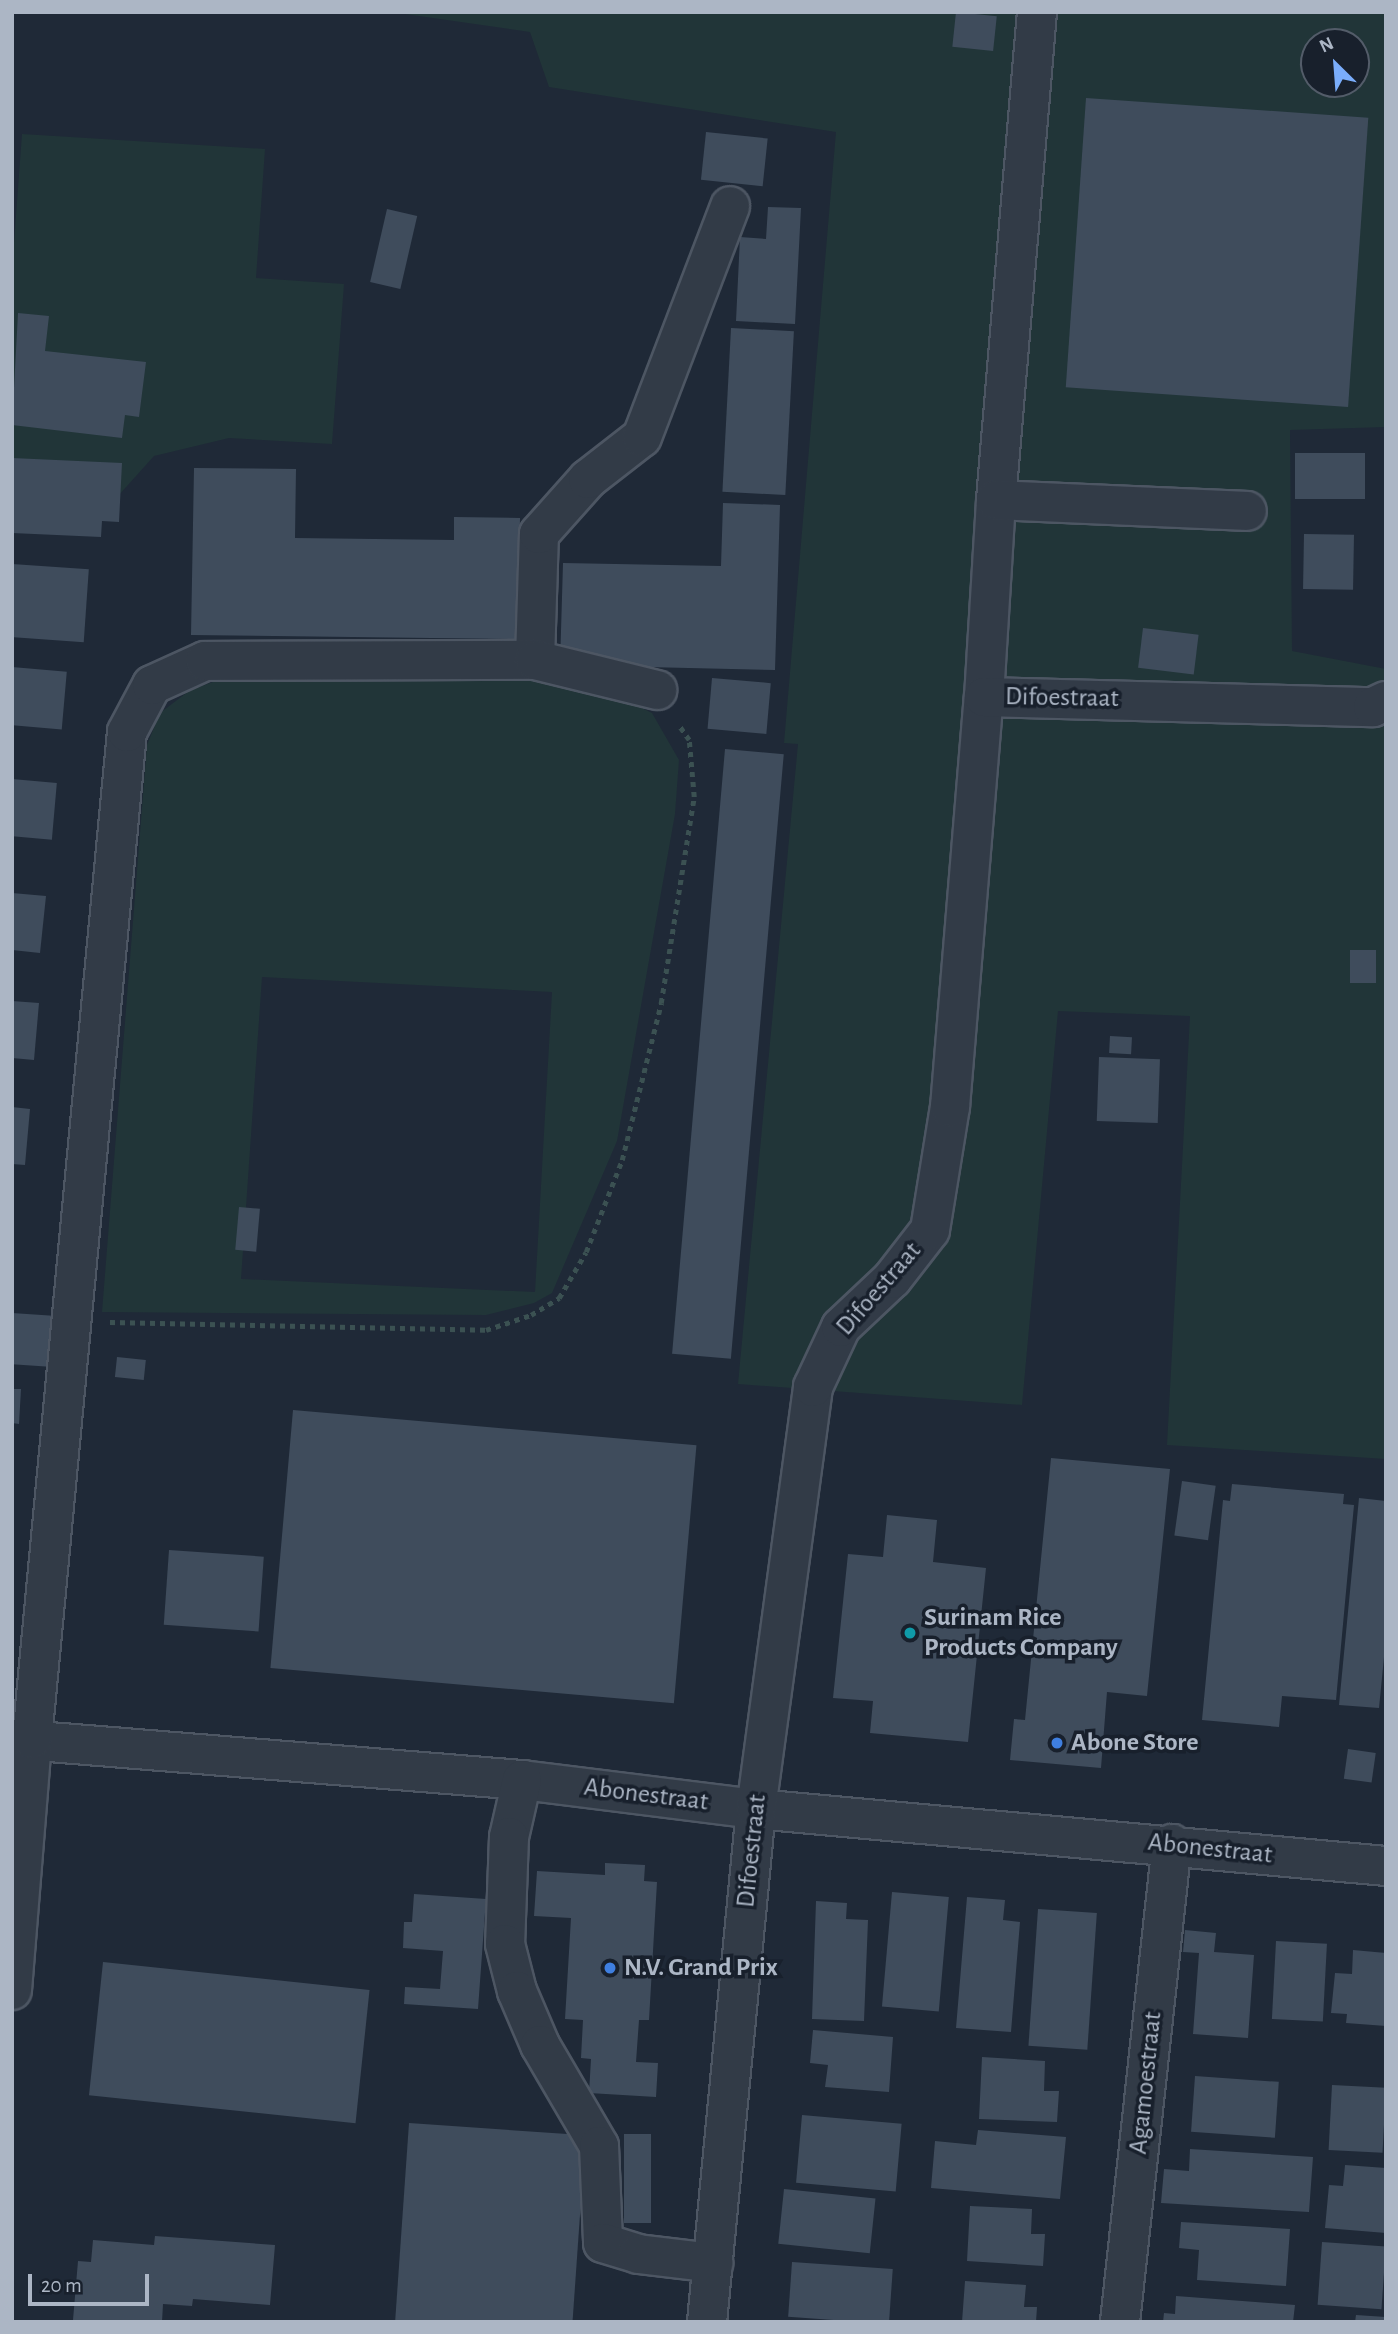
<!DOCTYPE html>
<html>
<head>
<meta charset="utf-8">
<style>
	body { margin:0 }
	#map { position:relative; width:1398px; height:2334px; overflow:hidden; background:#1f2937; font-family:"Alegreya Sans",sans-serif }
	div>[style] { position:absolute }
	.green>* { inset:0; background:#213538 }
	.building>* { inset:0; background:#3f4c5c; transform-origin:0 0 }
	.path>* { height:4.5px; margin-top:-2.25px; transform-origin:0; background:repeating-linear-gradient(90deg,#3b5152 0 5px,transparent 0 10px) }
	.roads { filter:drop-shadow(2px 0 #4d5663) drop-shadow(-2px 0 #4d5663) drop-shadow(0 2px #4d5663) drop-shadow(0 -2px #4d5663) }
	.minor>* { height:38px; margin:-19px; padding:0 19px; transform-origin:19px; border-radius:19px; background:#323b47 }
	.dots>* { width:19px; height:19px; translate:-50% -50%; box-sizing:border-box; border:4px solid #18202c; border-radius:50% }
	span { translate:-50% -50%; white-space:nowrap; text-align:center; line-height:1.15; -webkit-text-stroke:7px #18202c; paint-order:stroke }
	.street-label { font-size:26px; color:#acb6c5 }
	.poi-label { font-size:26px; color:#acb6c5; font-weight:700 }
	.left { translate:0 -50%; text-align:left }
	.frame { position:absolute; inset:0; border:14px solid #acb6c5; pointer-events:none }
	.north { position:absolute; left:1300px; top:28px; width:70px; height:70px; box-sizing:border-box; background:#18202c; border:2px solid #535c69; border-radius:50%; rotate:335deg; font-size:19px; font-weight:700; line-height:28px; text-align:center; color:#acb6c5 }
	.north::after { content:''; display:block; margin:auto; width:24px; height:32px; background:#7aadfb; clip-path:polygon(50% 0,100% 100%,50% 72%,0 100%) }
	.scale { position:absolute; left:28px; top:2274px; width:121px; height:32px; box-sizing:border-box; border:4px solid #acb6c5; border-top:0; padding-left:9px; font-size:21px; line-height:24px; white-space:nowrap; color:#acb6c5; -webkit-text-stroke:5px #18202c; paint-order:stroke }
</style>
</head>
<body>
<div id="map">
	<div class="green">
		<div style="clip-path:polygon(evenodd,391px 12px,1386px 12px,1386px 427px,1290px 430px,1292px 651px,1386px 669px,1386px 1459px,1167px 1445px,1190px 1016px,1058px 1011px,1022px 1405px,738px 1384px,798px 744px,784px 743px,836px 132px,549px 87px,530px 32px,391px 12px,1314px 42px,1356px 42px,1356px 84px,1314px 84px,1314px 42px)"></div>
		<div style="clip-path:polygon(22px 134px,265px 149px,256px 278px,344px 284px,332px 444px,229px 438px,154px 456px,101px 515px,12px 510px,12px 270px)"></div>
		<div style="clip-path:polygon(evenodd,234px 674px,535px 675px,597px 686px,652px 713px,679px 760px,675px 814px,617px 1141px,552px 1293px,534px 1303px,486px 1315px,102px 1312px,147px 745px,160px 713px,189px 691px,234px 674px,262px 977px,552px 992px,535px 1292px,241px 1279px,262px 977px)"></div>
	</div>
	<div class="building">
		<div style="left:956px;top:12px;width:41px;height:35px;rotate:6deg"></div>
		<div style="left:1086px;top:98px;width:283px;height:290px;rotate:4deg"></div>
		<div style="left:706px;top:132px;width:62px;height:48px;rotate:6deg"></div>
		<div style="clip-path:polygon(768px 207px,801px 208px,795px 324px,736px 321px,740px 237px,766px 239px)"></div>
		<div style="left:387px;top:209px;width:31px;height:75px;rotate:13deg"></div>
		<div style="clip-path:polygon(18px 313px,49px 316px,45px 351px,146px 362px,139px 417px,125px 415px,122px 438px,12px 425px)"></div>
		<div style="left:731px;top:328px;width:63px;height:164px;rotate:3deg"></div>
		<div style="left:1295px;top:453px;width:70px;height:46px"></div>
		<div style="clip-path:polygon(12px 458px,122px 463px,119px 522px,102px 521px,101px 537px,12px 533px)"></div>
		<div style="clip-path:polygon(194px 468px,296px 469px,295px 538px,454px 540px,454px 517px,520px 518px,518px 639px,191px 635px)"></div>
		<div style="clip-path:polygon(723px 503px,780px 505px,775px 670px,560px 665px,563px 563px,721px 566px)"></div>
		<div style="left:1304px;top:534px;width:50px;height:55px;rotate:1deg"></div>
		<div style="left:12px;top:564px;width:77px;height:73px;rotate:4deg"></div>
		<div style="left:1143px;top:628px;width:56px;height:40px;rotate:7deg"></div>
		<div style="left:12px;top:667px;width:55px;height:58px;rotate:5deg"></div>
		<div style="left:712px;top:678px;width:59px;height:51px;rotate:5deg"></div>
		<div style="left:725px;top:749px;width:59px;height:607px;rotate:5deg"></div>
		<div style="left:12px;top:779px;width:45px;height:57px;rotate:5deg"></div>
		<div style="clip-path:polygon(12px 893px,46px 896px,40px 953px,12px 950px)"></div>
		<div style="left:1350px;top:950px;width:26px;height:33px"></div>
		<div style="clip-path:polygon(12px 1001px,39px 1003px,34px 1060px,12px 1058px)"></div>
		<div style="left:1110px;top:1036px;width:22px;height:17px;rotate:3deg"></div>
		<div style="left:1099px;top:1057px;width:61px;height:64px;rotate:2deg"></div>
		<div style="clip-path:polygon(12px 1107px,30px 1109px,25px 1165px,12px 1164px)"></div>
		<div style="left:239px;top:1207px;width:21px;height:43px;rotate:5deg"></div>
		<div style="left:12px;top:1313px;width:41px;height:51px;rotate:4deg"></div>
		<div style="left:117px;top:1357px;width:29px;height:20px;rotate:6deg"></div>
		<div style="clip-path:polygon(12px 1389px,21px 1389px,19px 1424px,12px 1423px)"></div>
		<div style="left:293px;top:1410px;width:405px;height:259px;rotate:5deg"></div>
		<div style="clip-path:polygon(1051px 1458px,1170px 1469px,1147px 1696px,1107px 1692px,1101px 1768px,1010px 1760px,1014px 1719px,1025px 1720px)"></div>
		<div style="left:1182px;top:1481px;width:34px;height:55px;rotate:8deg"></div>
		<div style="clip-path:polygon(1232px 1484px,1344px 1494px,1343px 1504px,1354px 1505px,1336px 1700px,1282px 1696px,1279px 1727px,1202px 1720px,1223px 1500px,1230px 1501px)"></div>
		<div style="clip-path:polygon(1359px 1498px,1386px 1501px,1386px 1637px,1379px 1708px,1339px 1705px)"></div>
		<div style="clip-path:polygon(887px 1515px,937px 1520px,933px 1562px,986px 1568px,968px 1742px,870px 1733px,873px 1701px,833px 1698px,848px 1554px,883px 1557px)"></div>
		<div style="left:169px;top:1550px;width:95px;height:75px;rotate:4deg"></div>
		<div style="left:1348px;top:1749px;width:28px;height:30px;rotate:8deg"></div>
		<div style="clip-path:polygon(605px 1863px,645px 1865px,644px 1881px,657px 1882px,649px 2020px,639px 2020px,636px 2062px,658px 2063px,656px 2097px,589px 2093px,591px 2059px,581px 2058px,583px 2020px,565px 2019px,571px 1918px,534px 1916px,537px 1871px,605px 1875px)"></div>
		<div style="left:892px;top:1892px;width:57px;height:115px;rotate:5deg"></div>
		<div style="clip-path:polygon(414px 1894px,486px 1899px,478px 2009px,404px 2004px,405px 1987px,440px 1989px,443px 1951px,403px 1948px,404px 1922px,412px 1922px)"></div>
		<div style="clip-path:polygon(967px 1897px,1005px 1900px,1003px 1920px,1020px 1922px,1011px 2032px,956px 2028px)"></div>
		<div style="clip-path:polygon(816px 1901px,847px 1903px,846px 1919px,868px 1920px,864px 2021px,812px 2019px)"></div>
		<div style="left:1038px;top:1909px;width:59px;height:137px;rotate:4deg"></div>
		<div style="clip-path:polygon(1185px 1930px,1216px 1933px,1214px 1952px,1254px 1955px,1248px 2038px,1193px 2034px,1199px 1953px,1183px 1952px)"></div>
		<div style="left:1276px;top:1941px;width:51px;height:78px;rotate:3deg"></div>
		<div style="clip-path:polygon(1353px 1950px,1386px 1953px,1386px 2026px,1346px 2023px,1347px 2014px,1331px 2013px,1335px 1973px,1352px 1974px)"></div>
		<div style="left:103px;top:1962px;width:268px;height:134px;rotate:6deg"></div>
		<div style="clip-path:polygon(813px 2030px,893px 2037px,889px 2092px,825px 2087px,828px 2065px,810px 2063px)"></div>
		<div style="clip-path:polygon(982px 2057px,1045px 2061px,1044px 2091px,1059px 2091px,1057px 2122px,979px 2119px)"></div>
		<div style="left:1195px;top:2076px;width:84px;height:56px;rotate:4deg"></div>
		<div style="left:1332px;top:2085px;width:54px;height:65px;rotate:3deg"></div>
		<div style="left:802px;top:2115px;width:100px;height:68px;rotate:5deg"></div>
		<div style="left:409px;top:2123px;width:177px;height:199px;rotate:4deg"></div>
		<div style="clip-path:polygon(978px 2130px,1066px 2137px,1060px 2199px,931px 2188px,935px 2141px,976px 2145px)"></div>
		<div style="left:624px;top:2134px;width:27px;height:89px"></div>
		<div style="clip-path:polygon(1190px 2149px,1313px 2157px,1309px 2212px,1161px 2203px,1164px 2169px,1189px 2171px)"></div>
		<div style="clip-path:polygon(1345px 2165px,1386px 2168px,1386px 2233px,1325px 2228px,1329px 2185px,1343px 2186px)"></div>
		<div style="left:784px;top:2189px;width:92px;height:55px;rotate:6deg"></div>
		<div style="clip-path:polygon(970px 2206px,1032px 2209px,1031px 2234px,1045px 2234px,1043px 2266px,967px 2261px)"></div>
		<div style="clip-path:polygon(1181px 2222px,1290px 2229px,1286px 2286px,1197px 2280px,1199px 2250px,1179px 2248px)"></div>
		<div style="clip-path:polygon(155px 2236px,275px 2245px,270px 2305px,193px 2299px,192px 2306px,163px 2304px,162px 2322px,73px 2320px,78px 2261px,91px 2262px,93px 2240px,154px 2245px)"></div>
		<div style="left:1322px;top:2242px;width:64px;height:63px;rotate:4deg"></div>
		<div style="left:792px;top:2262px;width:101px;height:55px;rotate:4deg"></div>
		<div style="clip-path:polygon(965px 2281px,1026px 2285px,1024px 2307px,1037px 2307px,1036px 2322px,962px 2322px)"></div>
		<div style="clip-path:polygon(1176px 2296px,1295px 2305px,1293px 2322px,1163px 2322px,1164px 2313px,1175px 2314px)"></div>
		<div style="clip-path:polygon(1356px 2315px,1386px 2317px,1386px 2322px,1355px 2322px)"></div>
	</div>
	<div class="path">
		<div style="left:110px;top:1322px;width:376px;rotate:1.2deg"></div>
		<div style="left:486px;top:1330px;width:47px;rotate:-18.4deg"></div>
		<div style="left:531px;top:1315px;width:33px;rotate:-31deg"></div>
		<div style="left:559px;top:1298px;width:53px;rotate:-59.6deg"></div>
		<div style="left:586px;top:1252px;width:99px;rotate:-68.6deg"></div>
		<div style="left:622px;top:1160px;width:162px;rotate:-76deg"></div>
		<div style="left:661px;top:1003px;width:209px;rotate:-80.9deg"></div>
		<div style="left:694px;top:797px;width:57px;rotate:-95deg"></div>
		<div style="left:689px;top:740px;width:19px;rotate:-125deg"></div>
	</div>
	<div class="roads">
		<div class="minor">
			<div style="left:996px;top:500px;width:490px;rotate:-85.2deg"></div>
			<div style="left:535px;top:660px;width:126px;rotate:-88.2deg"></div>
			<div style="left:539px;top:534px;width:74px;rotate:-48.3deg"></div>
			<div style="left:588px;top:479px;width:68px;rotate:-37.9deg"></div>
			<div style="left:642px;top:437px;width:247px;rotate:-69.1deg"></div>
			<div style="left:984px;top:697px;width:197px;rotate:-86.5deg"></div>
			<div style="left:996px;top:500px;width:251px;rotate:2.5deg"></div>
			<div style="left:12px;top:1739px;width:512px;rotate:4.6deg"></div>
			<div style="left:522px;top:1780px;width:236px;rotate:7.1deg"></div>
			<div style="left:756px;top:1809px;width:633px;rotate:5.17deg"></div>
			<div style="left:522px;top:1780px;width:58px;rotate:102.8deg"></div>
			<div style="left:509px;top:1837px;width:107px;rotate:92.1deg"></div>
			<div style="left:505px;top:1944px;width:49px;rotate:75.7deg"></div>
			<div style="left:517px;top:1991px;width:59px;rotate:66.9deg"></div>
			<div style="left:540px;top:2045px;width:117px;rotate:59.7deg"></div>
			<div style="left:599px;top:2146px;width:97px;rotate:87.6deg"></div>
			<div style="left:603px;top:2243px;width:37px;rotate:17deg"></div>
			<div style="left:638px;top:2254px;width:76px;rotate:6.8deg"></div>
			<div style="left:12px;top:1990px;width:252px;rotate:-85.4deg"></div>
			<div style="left:32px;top:1739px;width:1011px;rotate:-84.61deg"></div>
			<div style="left:127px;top:732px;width:53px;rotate:-62deg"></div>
			<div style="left:152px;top:685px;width:58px;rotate:-24.4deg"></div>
			<div style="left:205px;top:661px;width:330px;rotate:-0.2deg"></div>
			<div style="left:535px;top:660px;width:126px;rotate:13.8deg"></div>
			<div style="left:707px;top:2322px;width:515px;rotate:-84.54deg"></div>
			<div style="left:756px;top:1809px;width:426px;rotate:-82.3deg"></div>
			<div style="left:813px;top:1387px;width:66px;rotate:-65deg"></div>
			<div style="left:841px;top:1327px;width:70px;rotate:-43.3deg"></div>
			<div style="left:892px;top:1279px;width:62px;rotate:-52.2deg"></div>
			<div style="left:930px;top:1230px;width:125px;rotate:-80.8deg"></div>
			<div style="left:950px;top:1107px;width:411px;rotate:-85.3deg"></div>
			<div style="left:984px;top:697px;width:389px;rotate:1.5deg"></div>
			<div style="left:1373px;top:707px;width:14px;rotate:-25deg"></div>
			<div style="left:1120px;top:2322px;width:481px;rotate:-83.8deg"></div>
		</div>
	</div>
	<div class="dots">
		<div style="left:910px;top:1633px;background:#0f9aa8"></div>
		<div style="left:1057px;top:1743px;background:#3f7fe0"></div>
		<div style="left:610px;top:1968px;background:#3f7fe0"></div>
	</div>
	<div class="street-label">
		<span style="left:1062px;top:698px;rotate:1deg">Difoestraat</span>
		<span style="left:879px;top:1289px;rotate:-49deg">Difoestraat</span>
		<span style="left:646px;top:1795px;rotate:7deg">Abonestraat</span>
		<span style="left:1210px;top:1849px;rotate:6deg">Abonestraat</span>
		<span style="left:752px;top:1851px;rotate:-84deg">Difoestraat</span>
		<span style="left:1146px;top:2083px;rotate:-84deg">Agamoestraat</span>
	</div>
	<div class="poi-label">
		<span class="left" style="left:924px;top:1633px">Surinam Rice<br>Products Company</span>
		<span class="left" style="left:1071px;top:1743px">Abone Store</span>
		<span class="left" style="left:624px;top:1968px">N.V. Grand Prix</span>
	</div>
	<div class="frame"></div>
	<div class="north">N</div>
	<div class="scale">20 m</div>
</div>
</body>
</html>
